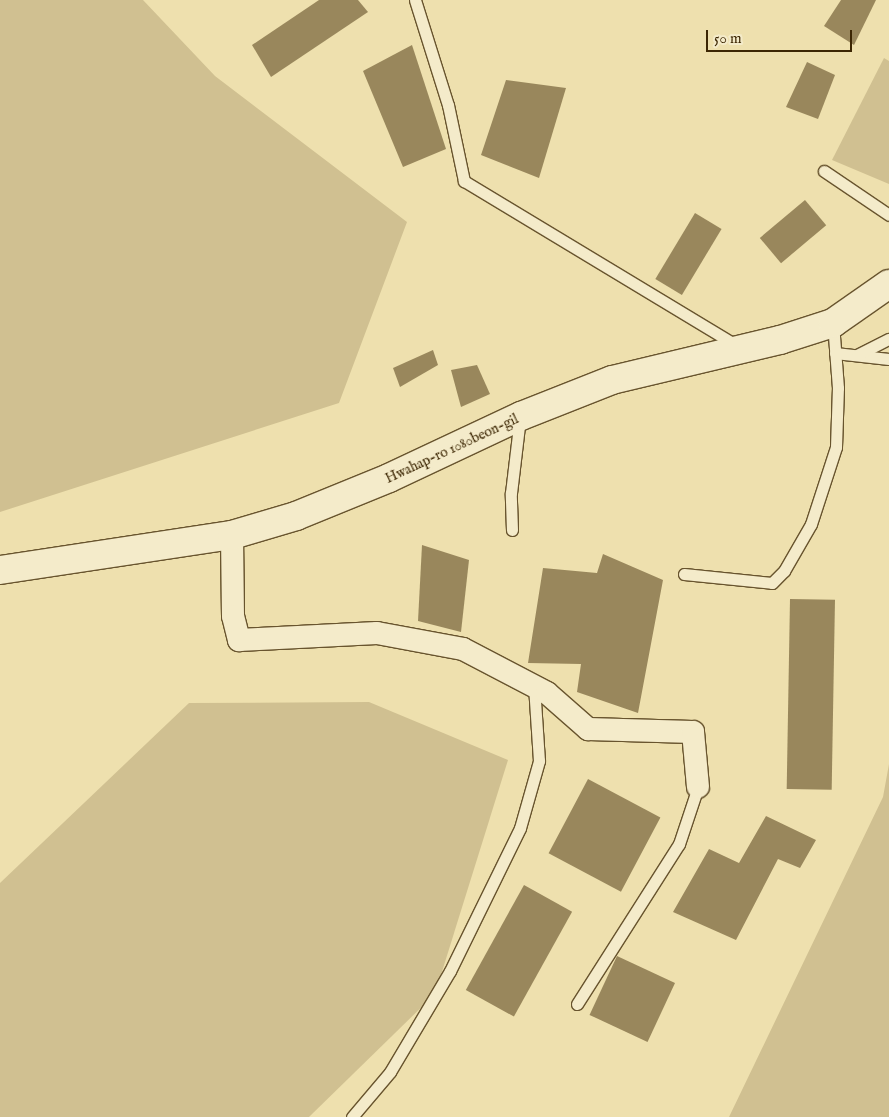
<!DOCTYPE html>
<html>
<head>
<meta charset="utf-8">
<style>
	body { margin:0 }
	#map { position:relative; width:889px; height:1117px; overflow:hidden; background:#eee0ae; font-family:"IM FELL English",serif }
	div>[style] { position:absolute }
	.green>* { inset:0; background:#d0c091 }
	.building>* { inset:0; background:#99875c; transform-origin:0 0 }
	.roads { filter:drop-shadow(1px 0 #68542e) drop-shadow(-1px 0 #68542e) drop-shadow(0 1px #68542e) drop-shadow(0 -1px #68542e) }
	.lane>* { height:11px; margin:-5.5px; padding:0 5.5px; transform-origin:5.5px; border-radius:5.5px; background:#f4ebca }
	.street>* { height:22px; margin:-11px; padding:0 11px; transform-origin:11px; border-radius:11px; background:#f4ebca }
	.secondary>* { height:28px; margin:-14px; padding:0 14px; transform-origin:14px; border-radius:14px; background:#f4ebca }
	span { translate:-50% -50%; white-space:nowrap; text-align:center; line-height:1.15; -webkit-text-stroke:4px #f4ebca; paint-order:stroke }
	.street-label { font-size:14px; color:#3c2603 }
	.scale { position:absolute; left:706px; top:30px; width:146px; height:22px; box-sizing:border-box; border:2px solid #3c2603; border-top:0; padding-left:6px; font-size:15px; line-height:18px; white-space:nowrap; color:#3c2603; -webkit-text-stroke:4px #f4ebca; paint-order:stroke }
</style>
</head>
<body>
<div id="map">
	<div class="green">
		<div style="clip-path:polygon(0 0,143px 0,215px 76px,407px 222px,339px 403px,0 512px)"></div>
		<div style="clip-path:polygon(884px 58px,889px 61px,889px 184px,832px 160px)"></div>
		<div style="clip-path:polygon(369px 702px,508px 760px,435px 994px,309px 1117px,0 1117px,0 883px,189px 703px)"></div>
		<div style="clip-path:polygon(889px 764px,889px 1117px,729px 1117px,883px 797px)"></div>
	</div>
	<div class="building">
		<div style="clip-path:polygon(319px 0,358px 0,368px 12px,271px 77px,252px 45px)"></div>
		<div style="clip-path:polygon(841px 0,876px 0,854px 45px,824px 26px)"></div>
		<div style="clip-path:polygon(412px 45px,446px 149px,403px 167px,363px 71px)"></div>
		<div style="clip-path:polygon(807px 62px,835px 75px,818px 119px,786px 107px)"></div>
		<div style="clip-path:polygon(506px 80px,566px 88px,539px 178px,481px 155px)"></div>
		<div style="left:805px;top:200px;width:33px;height:59px;rotate:50deg"></div>
		<div style="left:695px;top:213px;width:31px;height:77px;rotate:31deg"></div>
		<div style="clip-path:polygon(433px 350px,438px 365px,400px 387px,393px 368px)"></div>
		<div style="clip-path:polygon(477px 365px,490px 394px,461px 407px,451px 370px)"></div>
		<div style="clip-path:polygon(422px 545px,469px 560px,461px 632px,418px 621px)"></div>
		<div style="clip-path:polygon(603px 554px,663px 580px,638px 713px,577px 692px,581px 664px,528px 663px,543px 568px,597px 573px)"></div>
		<div style="left:790px;top:599px;width:45px;height:190px;rotate:1deg"></div>
		<div style="left:588px;top:779px;width:82px;height:84px;rotate:28deg"></div>
		<div style="clip-path:polygon(766px 816px,816px 840px,800px 868px,778px 859px,736px 940px,673px 912px,709px 849px,739px 863px)"></div>
		<div style="left:524px;top:885px;width:55px;height:120px;rotate:29deg"></div>
		<div style="left:617px;top:956px;width:64px;height:65px;rotate:25deg"></div>
	</div>
	<div class="roads">
		<div class="lane">
			<div style="left:415px;top:0;width:110px;rotate:72.6deg"></div>
			<div style="left:448px;top:105px;width:78px;rotate:78.1deg"></div>
			<div style="left:464px;top:181px;width:319px;rotate:31.1deg"></div>
			<div style="left:824px;top:171px;width:78px;rotate:34.1deg"></div>
			<div style="left:835px;top:353px;width:54px;rotate:6.3deg"></div>
			<div style="left:857px;top:355px;width:36px;rotate:-27deg"></div>
			<div style="left:512px;top:530px;width:37px;rotate:-92deg"></div>
			<div style="left:511px;top:493px;width:76px;rotate:-83.2deg"></div>
			<div style="left:684px;top:574px;width:88px;rotate:5.8deg"></div>
			<div style="left:772px;top:583px;width:17px;rotate:-45deg"></div>
			<div style="left:784px;top:571px;width:54px;rotate:-60.1deg"></div>
			<div style="left:811px;top:524px;width:81px;rotate:-72deg"></div>
			<div style="left:836px;top:447px;width:59px;rotate:-88.1deg"></div>
			<div style="left:838px;top:388px;width:65px;rotate:-94.4deg"></div>
			<div style="left:577px;top:1004px;width:190px;rotate:-57.5deg"></div>
			<div style="left:679px;top:844px;width:60px;rotate:-71.6deg"></div>
			<div style="left:352px;top:1117px;width:59px;rotate:-49.8deg"></div>
			<div style="left:390px;top:1072px;width:117px;rotate:-59.3deg"></div>
			<div style="left:450px;top:971px;width:159px;rotate:-63.9deg"></div>
			<div style="left:520px;top:828px;width:70px;rotate:-74.2deg"></div>
			<div style="left:539px;top:761px;width:75px;rotate:-93.8deg"></div>
		</div>
		<div class="street">
			<div style="left:232px;top:535px;width:81px;rotate:89.3deg"></div>
			<div style="left:233px;top:616px;width:25px;rotate:76deg"></div>
			<div style="left:239px;top:640px;width:138px;rotate:-2.9deg"></div>
			<div style="left:377px;top:633px;width:87px;rotate:10.5deg"></div>
			<div style="left:463px;top:649px;width:95px;rotate:27.6deg"></div>
			<div style="left:547px;top:693px;width:55px;rotate:41.3deg"></div>
			<div style="left:588px;top:729px;width:105px;rotate:1.6deg"></div>
			<div style="left:693px;top:732px;width:55px;rotate:84.8deg"></div>
		</div>
		<div class="secondary">
			<div style="left:0;top:570px;width:235px;rotate:-8.6deg"></div>
			<div style="left:232px;top:535px;width:67px;rotate:-16.5deg"></div>
			<div style="left:296px;top:516px;width:100px;rotate:-22.2deg"></div>
			<div style="left:389px;top:478px;width:146px;rotate:-25.2deg"></div>
			<div style="left:521px;top:416px;width:98px;rotate:-21.6deg"></div>
			<div style="left:612px;top:380px;width:173px;rotate:-13.4deg"></div>
			<div style="left:780px;top:340px;width:56px;rotate:-17.8deg"></div>
			<div style="left:833px;top:323px;width:68px;rotate:-34.9deg"></div>
		</div>
	</div>
	<div class="street-label">
		<span style="left:452px;top:449px;rotate:-25deg">Hwahap-ro 1080beon-gil</span>
	</div>
	<div class="scale">50 m</div>
</div>
</body>
</html>
